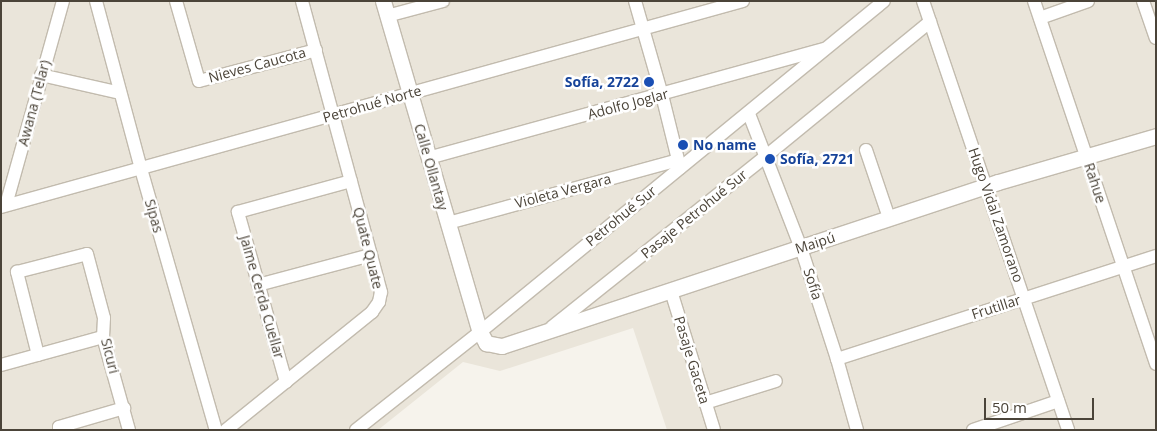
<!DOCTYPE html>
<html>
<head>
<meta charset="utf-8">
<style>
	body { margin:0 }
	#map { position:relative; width:1157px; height:431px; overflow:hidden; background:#f6f3ec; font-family:"Open Sans",sans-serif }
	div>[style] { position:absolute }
	.residential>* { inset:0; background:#eae5da }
	.roads { filter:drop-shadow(1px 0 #c2bbae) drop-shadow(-1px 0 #c2bbae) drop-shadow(0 1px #c2bbae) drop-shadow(0 -1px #c2bbae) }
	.minor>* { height:12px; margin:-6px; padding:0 6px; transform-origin:6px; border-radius:6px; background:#fff }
	.tertiary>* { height:15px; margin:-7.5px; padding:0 7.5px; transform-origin:7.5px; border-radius:7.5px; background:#fff }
	.dots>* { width:14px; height:14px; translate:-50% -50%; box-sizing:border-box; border:2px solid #fff; border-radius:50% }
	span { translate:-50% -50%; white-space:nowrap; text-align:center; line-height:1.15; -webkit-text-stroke:5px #fff; paint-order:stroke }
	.street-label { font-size:14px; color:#4b4439 }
	.transit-label { font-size:14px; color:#164399; font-weight:700 }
	.right { translate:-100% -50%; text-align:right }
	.left { translate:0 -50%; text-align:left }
	.frame { position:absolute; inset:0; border:2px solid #4b4439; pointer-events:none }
	.scale { position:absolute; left:984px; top:398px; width:110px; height:22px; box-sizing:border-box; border:2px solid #4b4439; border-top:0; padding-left:6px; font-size:15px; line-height:18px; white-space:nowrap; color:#4b4439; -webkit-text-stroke:4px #fff; paint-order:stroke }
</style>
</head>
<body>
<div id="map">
	<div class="residential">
		<div style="clip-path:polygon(1px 1px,1156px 1px,1156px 430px,667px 430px,633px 328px,500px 371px,463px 362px,378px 430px,1px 430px)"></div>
	</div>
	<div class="roads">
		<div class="minor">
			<div style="left:96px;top:1px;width:174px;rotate:75deg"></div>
			<div style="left:141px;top:169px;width:272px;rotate:74deg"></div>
			<div style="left:176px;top:1px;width:83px;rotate:74deg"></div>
			<div style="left:199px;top:81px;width:121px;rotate:-14.8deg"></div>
			<div style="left:635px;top:1px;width:98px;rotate:74deg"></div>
			<div style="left:662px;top:95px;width:75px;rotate:76.1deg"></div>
			<div style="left:923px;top:1px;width:453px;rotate:71.3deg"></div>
			<div style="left:1034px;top:1px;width:383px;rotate:71.4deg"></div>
			<div style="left:1143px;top:1px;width:39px;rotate:71deg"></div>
			<div style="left:387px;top:16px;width:58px;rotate:-15deg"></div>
			<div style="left:1040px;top:18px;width:51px;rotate:-19.5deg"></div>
			<div style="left:41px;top:75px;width:81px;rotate:12.8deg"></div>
			<div style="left:749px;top:114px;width:144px;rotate:68.8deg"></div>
			<div style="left:801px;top:248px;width:117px;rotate:72deg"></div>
			<div style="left:837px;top:359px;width:74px;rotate:74.3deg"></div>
			<div style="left:866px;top:150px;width:72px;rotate:71.3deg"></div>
			<div style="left:428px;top:158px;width:411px;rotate:-15.4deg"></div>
			<div style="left:6px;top:205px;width:212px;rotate:-74.4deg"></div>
			<div style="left:1px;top:207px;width:770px;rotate:-15.52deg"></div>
			<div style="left:448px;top:223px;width:238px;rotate:-15.3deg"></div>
			<div style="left:258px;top:285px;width:117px;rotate:-14.9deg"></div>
			<div style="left:671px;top:291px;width:145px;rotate:72.8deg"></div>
			<div style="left:552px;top:327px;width:274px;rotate:-38.6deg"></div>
			<div style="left:766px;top:156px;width:212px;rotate:-39.3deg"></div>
			<div style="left:38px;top:355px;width:86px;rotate:-104.2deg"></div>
			<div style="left:17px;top:272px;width:72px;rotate:-14.4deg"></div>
			<div style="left:87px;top:254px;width:66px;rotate:75.1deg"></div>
			<div style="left:104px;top:318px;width:19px;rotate:93deg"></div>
			<div style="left:103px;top:337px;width:97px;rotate:74.4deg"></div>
			<div style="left:837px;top:359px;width:335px;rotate:-17.9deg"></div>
			<div style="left:1px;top:365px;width:106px;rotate:-15.4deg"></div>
			<div style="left:286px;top:382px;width:177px;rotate:-105.8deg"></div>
			<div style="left:238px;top:212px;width:117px;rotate:-15.3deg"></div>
			<div style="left:705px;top:403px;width:74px;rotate:-17.2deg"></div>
			<div style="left:59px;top:430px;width:3px;rotate:-90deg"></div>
			<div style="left:59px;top:427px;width:68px;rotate:-16.3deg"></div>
			<div style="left:226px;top:430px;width:188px;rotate:-38.9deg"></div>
			<div style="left:372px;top:312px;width:12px;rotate:-55deg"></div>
			<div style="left:379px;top:302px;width:10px;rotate:-79deg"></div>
			<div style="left:381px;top:292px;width:302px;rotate:-105.2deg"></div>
			<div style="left:356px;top:430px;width:158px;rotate:-38.3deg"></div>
			<div style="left:480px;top:332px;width:522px;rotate:-39.33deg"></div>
			<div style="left:973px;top:430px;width:90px;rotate:-18.8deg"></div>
		</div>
		<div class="tertiary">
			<div style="left:383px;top:1px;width:345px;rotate:73.7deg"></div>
			<div style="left:480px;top:332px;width:13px;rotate:61deg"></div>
			<div style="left:486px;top:343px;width:16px;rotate:11deg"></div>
			<div style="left:502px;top:346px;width:522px;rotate:-18.3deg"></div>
			<div style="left:998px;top:182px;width:165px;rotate:-16.2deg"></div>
		</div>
	</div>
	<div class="dots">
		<div style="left:649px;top:82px;background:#1a4fb4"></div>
		<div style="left:683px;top:145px;background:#1a4fb4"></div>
		<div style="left:770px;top:159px;background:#1a4fb4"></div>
	</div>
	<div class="street-label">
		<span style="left:257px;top:65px;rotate:-15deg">Nieves Caucota</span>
		<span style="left:34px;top:103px;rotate:-75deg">Awana (Telar)</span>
		<span style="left:372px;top:104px;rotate:-16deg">Petrohué Norte</span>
		<span style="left:628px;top:104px;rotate:-15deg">Adolfo Joglar</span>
		<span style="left:431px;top:167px;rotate:74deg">Calle Ollantay</span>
		<span style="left:1095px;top:183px;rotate:72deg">Rahue</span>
		<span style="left:563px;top:191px;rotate:-15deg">Violeta Vergara</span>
		<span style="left:694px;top:214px;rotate:-39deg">Pasaje Petrohué Sur</span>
		<span style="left:996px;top:215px;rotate:71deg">Hugo Vidal Zamorano</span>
		<span style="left:154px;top:216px;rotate:74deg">Sipas</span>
		<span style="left:621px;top:216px;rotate:-39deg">Petrohué Sur</span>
		<span style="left:815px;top:243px;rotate:-18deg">Maipú</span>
		<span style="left:368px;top:248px;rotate:76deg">Quate Quate</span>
		<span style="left:813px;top:284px;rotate:72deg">Sofía</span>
		<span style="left:262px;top:297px;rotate:74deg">Jaime Cerda Cuellar</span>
		<span style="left:996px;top:307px;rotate:-18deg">Frutillar</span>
		<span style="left:110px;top:356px;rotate:76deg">Sicuri</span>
		<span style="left:692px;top:360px;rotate:73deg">Pasaje Gaceta</span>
	</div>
	<div class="transit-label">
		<span class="right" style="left:639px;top:82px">Sofía, 2722</span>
		<span class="left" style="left:693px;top:145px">No name</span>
		<span class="left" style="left:780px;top:159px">Sofía, 2721</span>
	</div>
	<div class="frame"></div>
	<div class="scale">50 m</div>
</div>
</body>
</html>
